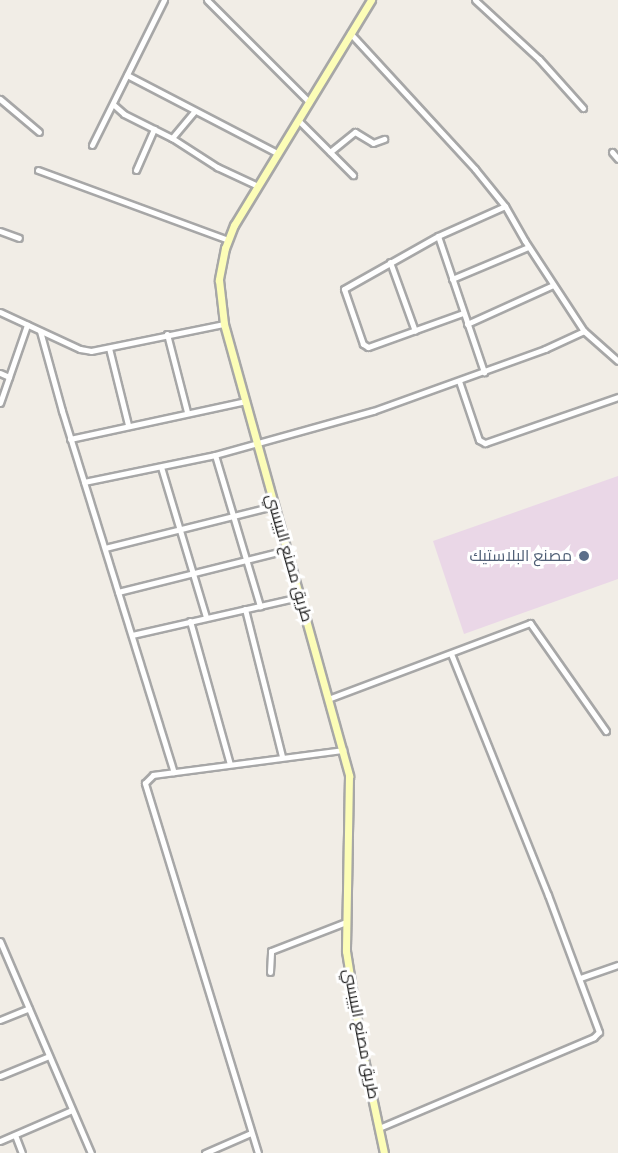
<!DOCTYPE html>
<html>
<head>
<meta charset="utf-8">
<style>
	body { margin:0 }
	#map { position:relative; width:618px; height:1153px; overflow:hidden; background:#f1ede6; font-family:Roboto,Cairo,sans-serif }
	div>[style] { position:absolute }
	.industrial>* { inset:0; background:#ead7e7 }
	.roads { filter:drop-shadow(2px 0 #a7a7a7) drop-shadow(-2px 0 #a7a7a7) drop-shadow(0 2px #a7a7a7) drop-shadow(0 -2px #a7a7a7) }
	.minor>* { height:5px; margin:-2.5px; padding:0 2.5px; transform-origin:2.5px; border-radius:2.5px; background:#fff }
	.secondary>* { height:7px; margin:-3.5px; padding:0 3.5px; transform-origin:3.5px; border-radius:3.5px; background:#fcfdb7 }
	.dots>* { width:16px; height:16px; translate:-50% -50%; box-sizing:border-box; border:3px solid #fff; border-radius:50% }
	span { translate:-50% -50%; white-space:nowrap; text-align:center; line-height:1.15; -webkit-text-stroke:6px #fff; paint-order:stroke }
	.service-label { font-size:16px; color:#4e5e75 }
	.right { translate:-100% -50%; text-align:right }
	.street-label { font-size:16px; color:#202020 }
</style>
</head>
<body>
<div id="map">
	<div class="industrial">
		<div style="clip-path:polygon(618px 476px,618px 579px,464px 634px,433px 541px)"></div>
	</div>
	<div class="roads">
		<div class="minor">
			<div style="left:207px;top:0;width:144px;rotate:45deg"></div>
			<div style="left:475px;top:0;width:87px;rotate:42.7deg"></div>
			<div style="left:539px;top:59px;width:66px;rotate:48.1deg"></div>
			<div style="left:350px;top:33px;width:185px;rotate:47.4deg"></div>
			<div style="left:475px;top:169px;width:48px;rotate:51deg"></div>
			<div style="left:505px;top:206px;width:40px;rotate:60.3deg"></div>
			<div style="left:525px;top:241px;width:108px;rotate:56.8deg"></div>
			<div style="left:584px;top:331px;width:45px;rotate:41.4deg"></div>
			<div style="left:127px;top:75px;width:169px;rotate:27.5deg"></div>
			<div style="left:0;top:99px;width:51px;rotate:40.2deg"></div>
			<div style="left:114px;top:105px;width:13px;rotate:42deg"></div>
			<div style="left:124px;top:114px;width:54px;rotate:26.6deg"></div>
			<div style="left:172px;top:138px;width:54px;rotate:32.8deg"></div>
			<div style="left:217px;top:167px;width:45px;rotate:24.9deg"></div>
			<div style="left:298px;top:120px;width:78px;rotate:45deg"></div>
			<div style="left:172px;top:138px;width:35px;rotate:-50deg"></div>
			<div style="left:92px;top:145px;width:162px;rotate:-63.6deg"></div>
			<div style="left:330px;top:152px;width:32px;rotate:-39deg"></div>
			<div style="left:355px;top:132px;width:21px;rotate:31deg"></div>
			<div style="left:373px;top:143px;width:12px;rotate:-20deg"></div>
			<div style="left:612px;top:152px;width:9px;rotate:49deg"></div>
			<div style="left:38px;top:170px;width:202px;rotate:20.2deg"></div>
			<div style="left:136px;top:170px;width:45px;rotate:-66.3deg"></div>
			<div style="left:0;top:231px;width:20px;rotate:20deg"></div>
			<div style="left:438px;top:236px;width:144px;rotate:71.3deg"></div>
			<div style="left:390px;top:262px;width:73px;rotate:70.1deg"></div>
			<div style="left:452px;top:279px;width:82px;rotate:-22.8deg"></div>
			<div style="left:0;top:312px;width:88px;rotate:24.8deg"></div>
			<div style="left:80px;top:349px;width:11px;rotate:10deg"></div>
			<div style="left:91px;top:351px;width:136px;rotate:-11.5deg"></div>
			<div style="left:463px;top:313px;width:101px;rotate:160.3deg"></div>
			<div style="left:368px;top:347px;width:6px;rotate:-149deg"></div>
			<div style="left:363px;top:344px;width:58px;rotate:-109.1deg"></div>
			<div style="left:344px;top:289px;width:108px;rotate:-29.4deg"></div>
			<div style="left:438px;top:236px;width:73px;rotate:-24.1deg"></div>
			<div style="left:467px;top:324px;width:94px;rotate:-24.4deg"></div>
			<div style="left:40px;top:331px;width:83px;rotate:74.6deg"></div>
			<div style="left:62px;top:411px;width:378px;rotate:72.8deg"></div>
			<div style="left:167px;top:334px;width:81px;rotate:75.6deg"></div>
			<div style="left:109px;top:348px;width:79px;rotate:76.1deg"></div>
			<div style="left:0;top:373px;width:10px;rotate:24deg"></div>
			<div style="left:459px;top:381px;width:62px;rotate:71.3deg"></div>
			<div style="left:479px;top:440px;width:7px;rotate:27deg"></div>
			<div style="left:485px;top:443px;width:141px;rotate:-19.1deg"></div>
			<div style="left:0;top:403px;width:83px;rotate:-70.9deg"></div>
			<div style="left:70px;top:439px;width:180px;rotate:-12.2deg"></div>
			<div style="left:215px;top:455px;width:158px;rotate:73.4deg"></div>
			<div style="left:161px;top:467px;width:157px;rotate:73.3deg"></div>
			<div style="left:84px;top:482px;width:134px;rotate:-11.6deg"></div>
			<div style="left:215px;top:455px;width:164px;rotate:-15.6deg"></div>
			<div style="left:373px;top:411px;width:183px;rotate:-19.8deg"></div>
			<div style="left:545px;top:349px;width:43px;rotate:-24.8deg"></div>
			<div style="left:105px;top:548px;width:174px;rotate:-14deg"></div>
			<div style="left:118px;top:592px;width:174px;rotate:-14deg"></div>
			<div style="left:245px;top:609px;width:152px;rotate:75.9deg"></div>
			<div style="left:190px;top:621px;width:148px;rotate:74.4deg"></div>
			<div style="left:132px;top:635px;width:171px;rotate:-12.8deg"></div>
			<div style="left:328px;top:699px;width:216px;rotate:-20.6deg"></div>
			<div style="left:530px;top:623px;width:132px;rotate:54.9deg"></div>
			<div style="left:0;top:941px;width:231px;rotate:66.8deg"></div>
			<div style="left:270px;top:972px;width:21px;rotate:-87deg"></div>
			<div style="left:271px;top:951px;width:80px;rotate:-21.1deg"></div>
			<div style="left:580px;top:978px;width:40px;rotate:-18.9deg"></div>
			<div style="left:0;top:1020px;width:31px;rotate:-22deg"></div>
			<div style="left:0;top:1076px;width:53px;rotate:-22.2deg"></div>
			<div style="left:379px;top:1128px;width:233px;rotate:-22.9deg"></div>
			<div style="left:594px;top:1037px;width:7px;rotate:-45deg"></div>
			<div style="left:599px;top:1032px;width:146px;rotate:-110.4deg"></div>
			<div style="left:548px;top:895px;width:260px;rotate:-111.9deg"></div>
			<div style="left:15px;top:1135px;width:19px;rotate:69deg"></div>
			<div style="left:0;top:1141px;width:78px;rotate:-23.3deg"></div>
			<div style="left:205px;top:1153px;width:50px;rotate:-23.5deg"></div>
			<div style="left:258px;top:1153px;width:387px;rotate:-107deg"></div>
			<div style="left:145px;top:783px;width:11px;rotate:-45deg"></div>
			<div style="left:153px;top:775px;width:192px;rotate:-7.5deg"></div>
		</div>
		<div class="secondary">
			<div style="left:371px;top:0;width:263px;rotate:121.3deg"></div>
			<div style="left:234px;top:225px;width:25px;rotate:111deg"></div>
			<div style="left:225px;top:248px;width:33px;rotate:101deg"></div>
			<div style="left:219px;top:280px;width:44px;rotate:83.5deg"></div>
			<div style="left:224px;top:324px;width:469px;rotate:74.5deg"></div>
			<div style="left:349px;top:776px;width:175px;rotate:91deg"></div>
			<div style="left:346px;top:951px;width:95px;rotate:80.9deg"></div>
			<div style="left:361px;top:1045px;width:110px;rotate:78deg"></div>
		</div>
	</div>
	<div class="dots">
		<div style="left:584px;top:556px;background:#5c6f8a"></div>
	</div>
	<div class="service-label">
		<span class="right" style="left:572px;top:556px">مصنع البلاستيك</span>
	</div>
	<div class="street-label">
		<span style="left:289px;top:558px;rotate:74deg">طريق مصنع البيبسي</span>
		<span style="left:361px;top:1034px;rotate:79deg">طريق مصنع البيبسي</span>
	</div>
</div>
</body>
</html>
